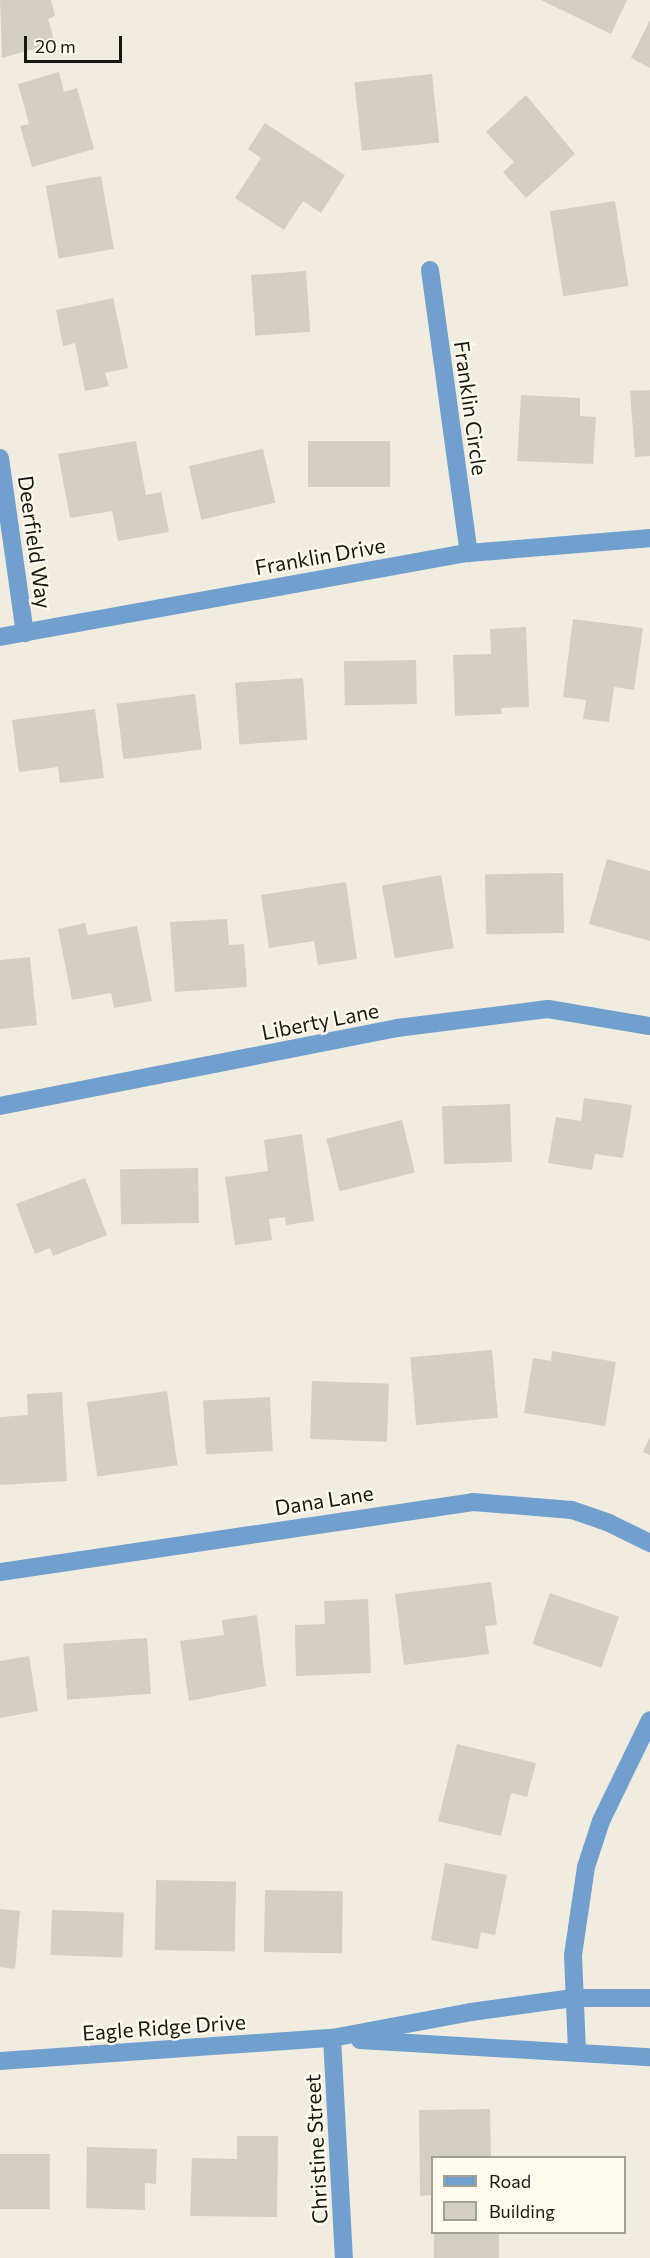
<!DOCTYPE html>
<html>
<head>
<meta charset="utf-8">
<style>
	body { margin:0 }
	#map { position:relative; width:650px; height:2258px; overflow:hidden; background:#f1ece0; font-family:Commissioner,sans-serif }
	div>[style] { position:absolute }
	.building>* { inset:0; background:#d3cfc3; transform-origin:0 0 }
	.street>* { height:18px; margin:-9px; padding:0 9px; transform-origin:9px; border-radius:9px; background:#71a0ce }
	span { translate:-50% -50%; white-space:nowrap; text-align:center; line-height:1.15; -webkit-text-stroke:4.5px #fefaed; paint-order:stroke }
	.street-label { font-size:21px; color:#181712 }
	.legend { position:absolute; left:431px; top:2156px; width:195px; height:78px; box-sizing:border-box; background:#fefaed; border:2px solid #a29f95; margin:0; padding:8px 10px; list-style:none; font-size:18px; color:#181712 }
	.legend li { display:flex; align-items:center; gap:12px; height:30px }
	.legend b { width:30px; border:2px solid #a29f95 }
	.scale { position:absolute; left:24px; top:36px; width:98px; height:27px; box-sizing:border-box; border:3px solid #181712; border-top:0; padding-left:8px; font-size:18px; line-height:21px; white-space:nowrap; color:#181712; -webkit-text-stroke:4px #fefaed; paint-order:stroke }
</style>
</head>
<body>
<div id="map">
	<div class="building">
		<div style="clip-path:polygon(0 0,51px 0,55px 16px,48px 19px,55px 43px,2px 58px)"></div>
		<div style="clip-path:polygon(541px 0,627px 0,611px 34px)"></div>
		<div style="clip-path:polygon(650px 20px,650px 68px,631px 58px)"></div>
		<div style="clip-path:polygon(59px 72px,64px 92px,77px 88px,94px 149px,32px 167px,20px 126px,29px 124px,18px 84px)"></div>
		<div style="left:432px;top:74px;width:69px;height:78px;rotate:84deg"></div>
		<div style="clip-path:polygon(526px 95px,575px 154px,526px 198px,503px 172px,514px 162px,486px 132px)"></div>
		<div style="clip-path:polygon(265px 123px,345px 175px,321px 213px,303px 201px,284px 230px,235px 198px,261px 158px,248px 149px)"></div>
		<div style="left:101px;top:176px;width:74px;height:56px;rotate:80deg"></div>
		<div style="left:615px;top:201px;width:86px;height:66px;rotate:81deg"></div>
		<div style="left:306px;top:271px;width:61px;height:55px;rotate:86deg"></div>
		<div style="clip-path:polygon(113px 298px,128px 368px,105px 373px,109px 386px,85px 391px,75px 343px,63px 346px,56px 310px)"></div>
		<div style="clip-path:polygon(650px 390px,650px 456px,635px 457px,630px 391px)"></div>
		<div style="clip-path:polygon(521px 395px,580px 398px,580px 416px,596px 417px,593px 464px,517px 461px)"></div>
		<div style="clip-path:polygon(136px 441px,146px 495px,161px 492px,169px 532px,118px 541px,112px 511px,70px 518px,58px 454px)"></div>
		<div style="left:390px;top:441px;width:46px;height:82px;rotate:90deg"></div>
		<div style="left:263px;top:449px;width:55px;height:76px;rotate:77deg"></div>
		<div style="clip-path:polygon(573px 619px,643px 628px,634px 690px,614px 687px,609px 722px,583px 719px,586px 700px,563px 697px)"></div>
		<div style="clip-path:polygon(526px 627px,529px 707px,501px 708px,502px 714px,455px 716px,453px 655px,491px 654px,490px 629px)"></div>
		<div style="left:416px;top:660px;width:44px;height:72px;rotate:89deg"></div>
		<div style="left:303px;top:678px;width:62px;height:68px;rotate:86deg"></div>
		<div style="left:195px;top:694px;width:56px;height:79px;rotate:83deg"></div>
		<div style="clip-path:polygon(95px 709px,104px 778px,60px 783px,58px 767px,19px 772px,12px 720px)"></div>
		<div style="clip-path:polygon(607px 859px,650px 871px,650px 941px,589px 924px)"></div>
		<div style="left:563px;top:873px;width:60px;height:78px;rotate:89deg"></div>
		<div style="left:441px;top:875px;width:74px;height:60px;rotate:80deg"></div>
		<div style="clip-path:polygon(346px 882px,357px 959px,318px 965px,314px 941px,269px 948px,261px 895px)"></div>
		<div style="clip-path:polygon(227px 919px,229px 945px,244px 944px,247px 987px,175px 992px,170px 922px)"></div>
		<div style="clip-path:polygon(85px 923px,88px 935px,137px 926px,152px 1001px,114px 1008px,111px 993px,72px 1000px,58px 929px)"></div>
		<div style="clip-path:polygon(30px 957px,37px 1025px,0 1029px,0 960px)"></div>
		<div style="clip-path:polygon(584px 1098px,632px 1105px,623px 1158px,595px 1154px,592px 1170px,548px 1163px,556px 1117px,581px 1121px)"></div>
		<div style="left:510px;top:1104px;width:58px;height:68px;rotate:88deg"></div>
		<div style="left:402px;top:1120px;width:54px;height:78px;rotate:76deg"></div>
		<div style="clip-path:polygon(302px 1134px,314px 1221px,286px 1225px,285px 1217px,269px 1219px,272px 1240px,235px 1245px,225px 1177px,268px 1171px,264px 1140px)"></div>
		<div style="left:198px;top:1168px;width:55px;height:78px;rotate:89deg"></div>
		<div style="clip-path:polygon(85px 1178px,107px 1235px,53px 1256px,50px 1248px,35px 1254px,16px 1204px)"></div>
		<div style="left:492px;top:1350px;width:68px;height:82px;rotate:85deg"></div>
		<div style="clip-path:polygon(552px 1351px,616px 1362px,605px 1426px,524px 1413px,533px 1358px,551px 1361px)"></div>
		<div style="left:312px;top:1381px;width:77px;height:58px;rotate:2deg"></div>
		<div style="left:167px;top:1391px;width:75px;height:81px;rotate:82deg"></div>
		<div style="clip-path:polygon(62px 1392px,67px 1481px,0 1485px,0 1417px,28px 1415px,27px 1394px)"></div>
		<div style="left:270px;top:1397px;width:54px;height:67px;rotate:87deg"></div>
		<div style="clip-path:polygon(650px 1437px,650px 1455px,643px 1452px)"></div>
		<div style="clip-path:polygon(491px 1582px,497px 1625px,485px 1626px,489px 1654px,404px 1665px,395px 1594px)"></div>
		<div style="left:550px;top:1593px;width:73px;height:54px;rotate:19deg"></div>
		<div style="clip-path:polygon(368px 1599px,371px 1673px,296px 1676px,295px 1625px,325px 1624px,324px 1601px)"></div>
		<div style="clip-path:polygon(257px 1615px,266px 1686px,189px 1701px,180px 1641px,224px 1635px,222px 1620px)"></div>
		<div style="left:147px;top:1638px;width:56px;height:84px;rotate:86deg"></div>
		<div style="clip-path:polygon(29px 1656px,38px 1711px,0 1718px,0 1661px)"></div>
		<div style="clip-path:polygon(457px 1744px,536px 1763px,527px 1797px,511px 1793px,501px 1836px,438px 1821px)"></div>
		<div style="clip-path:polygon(445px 1863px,507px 1875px,495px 1935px,481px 1932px,478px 1949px,431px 1940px)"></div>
		<div style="left:156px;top:1880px;width:80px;height:70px;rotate:1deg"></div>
		<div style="left:265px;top:1890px;width:78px;height:62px;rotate:1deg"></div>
		<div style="clip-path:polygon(0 1909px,20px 1911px,15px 1969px,0 1967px)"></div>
		<div style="left:52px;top:1910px;width:72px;height:45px;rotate:2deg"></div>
		<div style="clip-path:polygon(490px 2109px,491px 2158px,432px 2158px,432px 2195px,420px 2196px,419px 2110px)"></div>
		<div style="clip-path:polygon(237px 2136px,278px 2136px,277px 2217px,190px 2216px,192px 2158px,237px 2159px)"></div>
		<div style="clip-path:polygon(87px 2147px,157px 2149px,156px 2184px,145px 2183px,145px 2210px,86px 2208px)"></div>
		<div style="left:50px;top:2154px;width:55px;height:50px;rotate:90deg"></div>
		<div style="left:434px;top:2232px;width:65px;height:26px"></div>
	</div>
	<div class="street">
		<div style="left:430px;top:270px;width:286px;rotate:82.2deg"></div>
		<div style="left:0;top:458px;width:177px;rotate:81.9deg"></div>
		<div style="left:0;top:637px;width:476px;rotate:-10.2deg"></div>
		<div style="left:469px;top:553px;width:182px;rotate:-4.7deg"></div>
		<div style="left:0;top:1106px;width:405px;rotate:-11.1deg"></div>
		<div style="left:397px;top:1028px;width:152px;rotate:-7.2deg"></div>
		<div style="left:548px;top:1009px;width:103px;rotate:9.5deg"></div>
		<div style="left:0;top:1572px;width:478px;rotate:-8.4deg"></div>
		<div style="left:473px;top:1502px;width:99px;rotate:4.6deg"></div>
		<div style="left:572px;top:1510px;width:39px;rotate:19deg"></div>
		<div style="left:609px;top:1523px;width:46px;rotate:26deg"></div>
		<div style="left:332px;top:2038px;width:220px;rotate:86.9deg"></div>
		<div style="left:360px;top:2040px;width:290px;rotate:3.4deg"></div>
		<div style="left:577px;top:2051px;width:96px;rotate:-92.4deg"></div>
		<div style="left:573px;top:1955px;width:89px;rotate:-81.6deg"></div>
		<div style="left:586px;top:1867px;width:48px;rotate:-71.9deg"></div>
		<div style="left:601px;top:1821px;width:112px;rotate:-64.1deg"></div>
		<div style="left:0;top:2061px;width:333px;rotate:-4deg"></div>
		<div style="left:332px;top:2038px;width:141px;rotate:-10.6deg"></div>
		<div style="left:471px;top:2012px;width:103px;rotate:-7.8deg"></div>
		<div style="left:573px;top:1998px;width:77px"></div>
	</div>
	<div class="street-label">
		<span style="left:471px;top:408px;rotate:82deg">Franklin Circle</span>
		<span style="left:35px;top:542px;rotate:82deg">Deerfield Way</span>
		<span style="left:320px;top:556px;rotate:-10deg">Franklin Drive</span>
		<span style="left:320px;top:1021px;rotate:-11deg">Liberty Lane</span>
		<span style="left:324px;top:1500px;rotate:-9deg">Dana Lane</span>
		<span style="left:164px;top:2027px;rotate:-4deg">Eagle Ridge Drive</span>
		<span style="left:316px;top:2149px;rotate:-93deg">Christine Street</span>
	</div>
	<ul class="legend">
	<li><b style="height:8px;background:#71a0ce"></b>Road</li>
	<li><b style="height:16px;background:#d3cfc3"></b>Building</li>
	</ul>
	<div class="scale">20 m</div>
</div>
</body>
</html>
